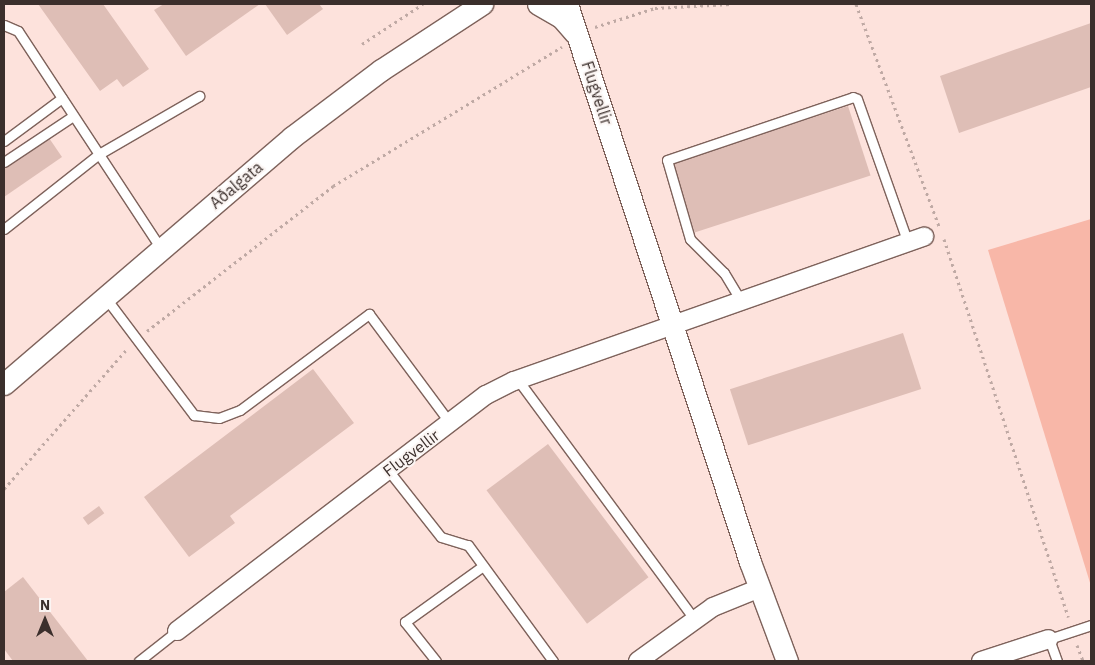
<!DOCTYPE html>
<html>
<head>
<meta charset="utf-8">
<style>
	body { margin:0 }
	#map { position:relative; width:1095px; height:665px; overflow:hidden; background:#fde2dc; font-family:"IBM Plex Sans",sans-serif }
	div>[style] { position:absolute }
	.green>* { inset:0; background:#f8b7a8 }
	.building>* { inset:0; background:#debeb6; transform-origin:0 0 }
	.path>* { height:3px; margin-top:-1.5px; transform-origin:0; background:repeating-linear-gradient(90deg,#bfa9a4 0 2.5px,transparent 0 6.5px) }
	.roads { filter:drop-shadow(1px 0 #7e625b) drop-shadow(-1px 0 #7e625b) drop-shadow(0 1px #7e625b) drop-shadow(0 -1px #7e625b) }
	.service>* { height:9px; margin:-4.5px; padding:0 4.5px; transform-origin:4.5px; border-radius:4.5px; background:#fff }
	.minor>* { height:18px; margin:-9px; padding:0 9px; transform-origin:9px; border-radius:9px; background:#fff }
	.tertiary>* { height:21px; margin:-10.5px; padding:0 10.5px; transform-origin:10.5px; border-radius:10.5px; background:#fff }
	span { translate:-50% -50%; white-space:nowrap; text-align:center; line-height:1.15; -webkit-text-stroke:4px #fbf5f3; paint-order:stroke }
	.street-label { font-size:16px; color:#3b2f2c }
	.frame { position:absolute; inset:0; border:5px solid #3b2f2c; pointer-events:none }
	.north { position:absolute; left:20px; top:595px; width:50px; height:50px; -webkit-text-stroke:4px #fbf5f3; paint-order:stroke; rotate:0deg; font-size:14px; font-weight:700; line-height:20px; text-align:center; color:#3b2f2c }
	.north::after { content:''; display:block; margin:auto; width:18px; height:22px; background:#3b2f2c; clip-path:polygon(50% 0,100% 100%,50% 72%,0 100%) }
</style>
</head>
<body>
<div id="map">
	<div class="green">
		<div style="clip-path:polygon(1091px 219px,1091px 586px,988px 250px)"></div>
	</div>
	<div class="building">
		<div style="clip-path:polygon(38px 4px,103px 4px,149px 69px,123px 87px,117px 79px,100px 91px)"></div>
		<div style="clip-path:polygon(164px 4px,260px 4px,186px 56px,154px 10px)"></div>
		<div style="clip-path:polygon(265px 4px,319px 4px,323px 9px,287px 35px)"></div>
		<div style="clip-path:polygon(1091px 23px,1091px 87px,959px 133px,940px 76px)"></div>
		<div style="left:848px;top:106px;width:73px;height:185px;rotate:72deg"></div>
		<div style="clip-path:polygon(49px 138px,62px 157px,4px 197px,4px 169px)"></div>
		<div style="left:903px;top:333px;width:59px;height:182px;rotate:72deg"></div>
		<div style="clip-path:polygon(313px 369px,354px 423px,230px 516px,235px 523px,189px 557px,144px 497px)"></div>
		<div style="left:548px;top:444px;width:167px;height:77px;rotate:53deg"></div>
		<div style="left:99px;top:506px;width:9px;height:20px;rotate:54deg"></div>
		<div style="clip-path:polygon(23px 577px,88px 661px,13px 661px,4px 649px,4px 592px)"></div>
	</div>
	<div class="path">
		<div style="left:856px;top:4px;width:237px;rotate:69.5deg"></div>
		<div style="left:595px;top:27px;width:63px;rotate:-17.6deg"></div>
		<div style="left:655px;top:8px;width:76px;rotate:-3deg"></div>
		<div style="left:362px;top:44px;width:73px;rotate:-33.3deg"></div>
		<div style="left:944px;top:239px;width:398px;rotate:71.8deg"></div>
		<div style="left:147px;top:331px;width:236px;rotate:-37.9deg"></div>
		<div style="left:333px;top:186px;width:268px;rotate:-31.3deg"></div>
		<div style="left:4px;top:489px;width:186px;rotate:-48.7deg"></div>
		<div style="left:1077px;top:645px;width:17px;rotate:69deg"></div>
	</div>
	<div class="roads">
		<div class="service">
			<div style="left:4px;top:25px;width:15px;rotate:23deg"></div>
			<div style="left:18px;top:31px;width:258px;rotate:56.7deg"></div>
			<div style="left:4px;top:141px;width:72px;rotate:-36.6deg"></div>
			<div style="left:4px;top:162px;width:83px;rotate:-33.7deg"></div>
			<div style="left:4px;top:229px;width:121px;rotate:-38.3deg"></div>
			<div style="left:99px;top:154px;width:116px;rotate:-30.1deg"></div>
			<div style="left:105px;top:297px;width:148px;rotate:53deg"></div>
			<div style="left:194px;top:415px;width:25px;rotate:7deg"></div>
			<div style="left:219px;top:418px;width:22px;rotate:-21deg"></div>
			<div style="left:240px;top:410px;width:161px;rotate:-36.7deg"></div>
			<div style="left:369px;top:314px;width:136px;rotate:53.4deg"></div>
			<div style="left:741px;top:301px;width:33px;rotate:-121deg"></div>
			<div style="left:724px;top:273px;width:48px;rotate:-135deg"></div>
			<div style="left:690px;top:239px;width:82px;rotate:-106.2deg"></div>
			<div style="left:667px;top:160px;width:196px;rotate:-18.7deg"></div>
			<div style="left:853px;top:97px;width:4px;rotate:27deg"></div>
			<div style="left:857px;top:99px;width:153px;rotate:70.5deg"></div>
			<div style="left:518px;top:380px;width:298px;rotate:53.6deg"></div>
			<div style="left:388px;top:470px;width:85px;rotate:51.7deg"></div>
			<div style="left:441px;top:537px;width:28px;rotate:17deg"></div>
			<div style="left:468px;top:545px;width:144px;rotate:53.8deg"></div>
			<div style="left:139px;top:661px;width:48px;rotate:-38.3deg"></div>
			<div style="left:436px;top:661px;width:50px;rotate:-128.5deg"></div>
			<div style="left:405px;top:622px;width:96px;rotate:-35.7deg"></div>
			<div style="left:1057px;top:661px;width:23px;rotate:-110deg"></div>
			<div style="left:1049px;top:639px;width:44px;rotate:-18.4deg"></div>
		</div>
		<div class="minor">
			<div style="left:177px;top:631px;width:389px;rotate:-37.4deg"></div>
			<div style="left:486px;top:395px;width:31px;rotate:-27deg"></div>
			<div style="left:514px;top:381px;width:435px;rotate:-19.4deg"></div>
			<div style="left:638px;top:661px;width:92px;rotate:-35.8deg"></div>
			<div style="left:713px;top:607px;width:51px;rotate:-22deg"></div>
			<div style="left:981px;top:661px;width:71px;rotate:-17.9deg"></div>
		</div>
		<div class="tertiary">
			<div style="left:538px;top:4px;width:28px;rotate:30deg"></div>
			<div style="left:562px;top:18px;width:20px;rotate:49deg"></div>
			<div style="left:567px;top:4px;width:587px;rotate:71.84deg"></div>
			<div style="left:750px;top:562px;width:106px;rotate:69.5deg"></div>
			<div style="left:4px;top:384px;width:379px;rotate:-40.6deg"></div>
			<div style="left:292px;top:137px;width:111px;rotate:-37deg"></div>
			<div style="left:381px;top:70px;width:121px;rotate:-33.2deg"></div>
		</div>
	</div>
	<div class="street-label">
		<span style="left:597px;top:93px;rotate:72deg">Flugvellir</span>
		<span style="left:236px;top:185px;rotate:-40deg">Aðalgata</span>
		<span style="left:411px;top:453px;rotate:-37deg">Flugvellir</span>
	</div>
	<div class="frame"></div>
	<div class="north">N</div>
</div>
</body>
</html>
